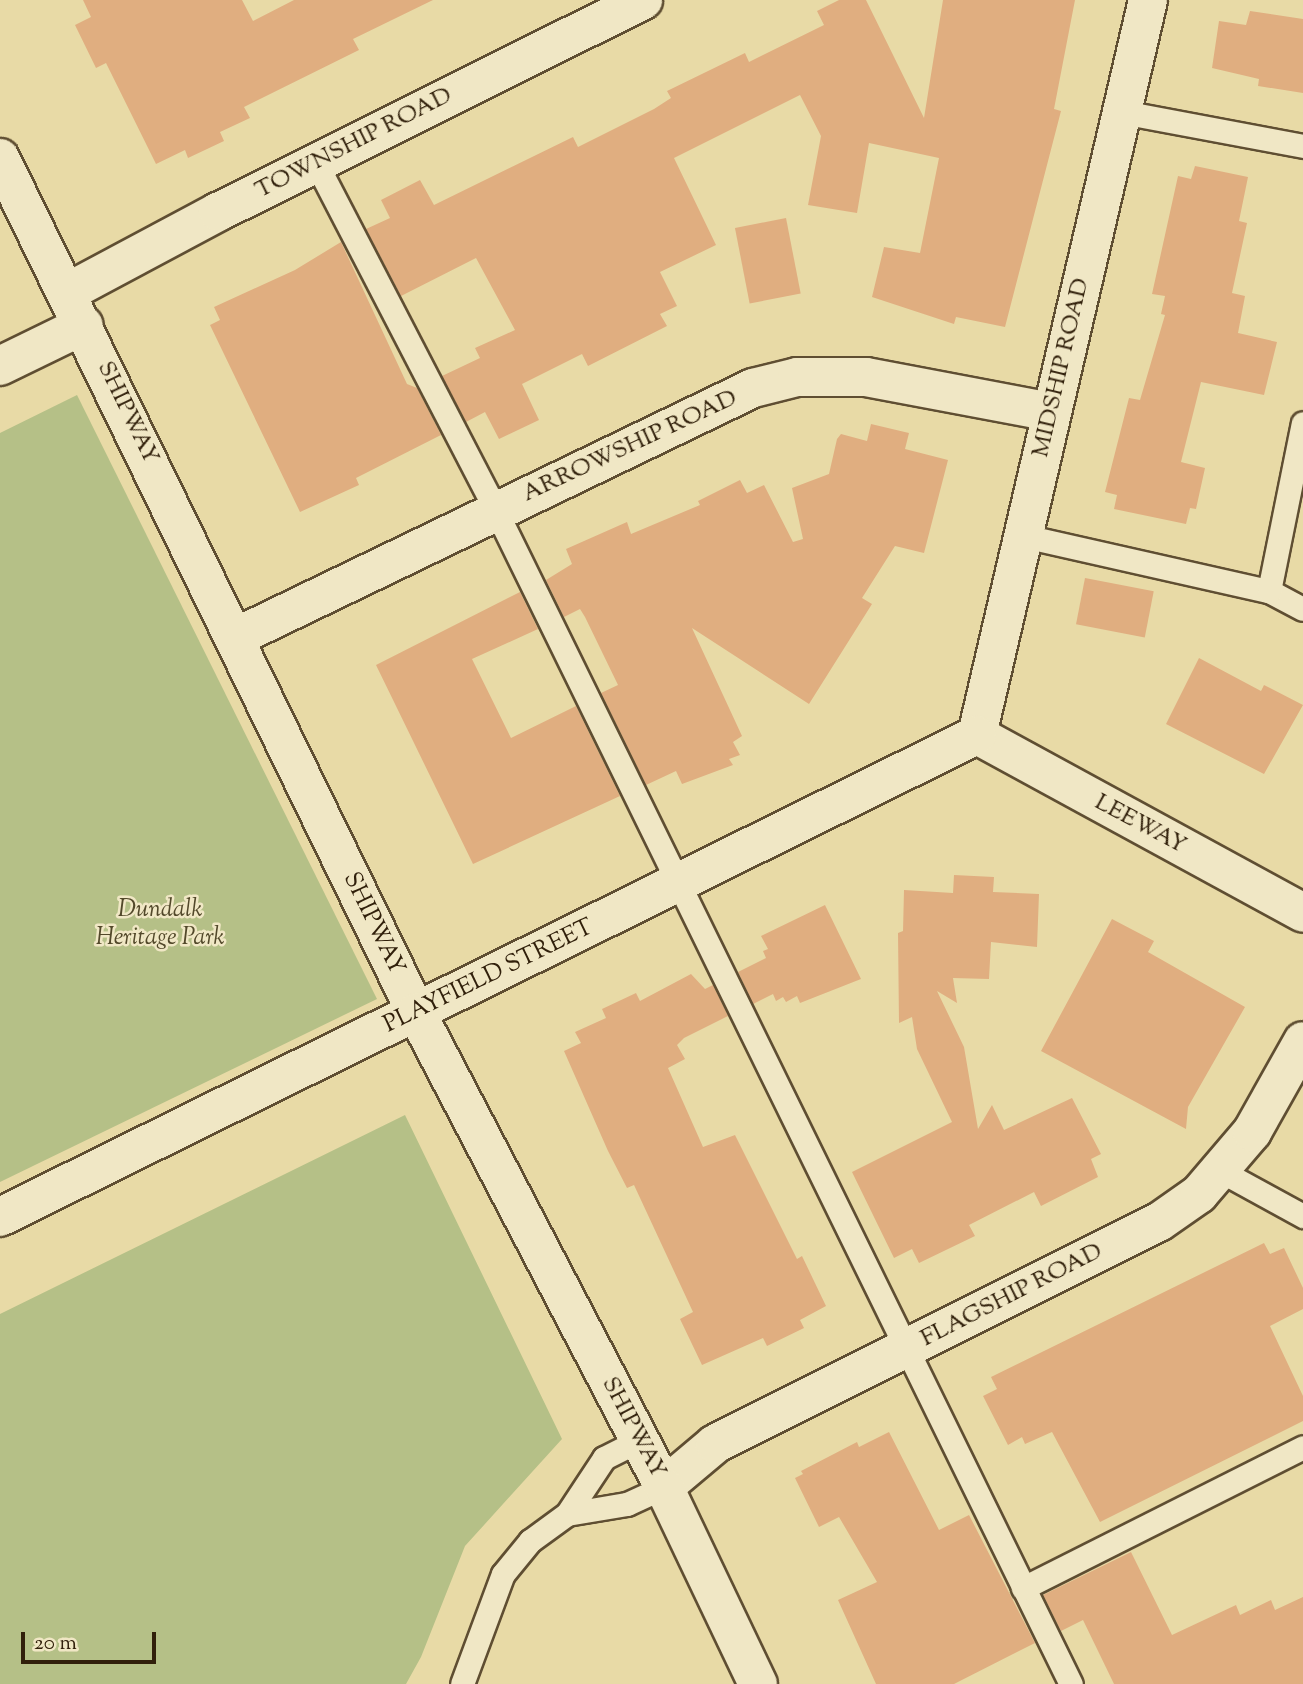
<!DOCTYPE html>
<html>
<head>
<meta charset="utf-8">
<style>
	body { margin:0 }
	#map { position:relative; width:1303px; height:1684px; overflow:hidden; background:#e8daa6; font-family:"Sorts Mill Goudy",serif }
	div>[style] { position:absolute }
	.green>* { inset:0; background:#b5c087 }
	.building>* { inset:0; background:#e0ae80; transform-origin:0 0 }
	.roads { filter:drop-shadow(2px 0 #5f4e32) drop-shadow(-2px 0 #5f4e32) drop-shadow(0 2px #5f4e32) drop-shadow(0 -2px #5f4e32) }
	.lane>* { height:23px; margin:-11.5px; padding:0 11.5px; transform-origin:11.5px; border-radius:11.5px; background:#f0e7c5 }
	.street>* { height:38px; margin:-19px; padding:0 19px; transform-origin:19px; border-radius:19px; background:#f0e7c5 }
	.secondary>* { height:38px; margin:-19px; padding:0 19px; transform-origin:19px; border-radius:19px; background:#f0e7c5 }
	span { translate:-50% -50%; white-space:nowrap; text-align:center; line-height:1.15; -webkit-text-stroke:5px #f0e7c5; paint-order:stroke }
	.street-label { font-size:24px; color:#31200b }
	.park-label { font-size:24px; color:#52482a; font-style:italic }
	.scale { position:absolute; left:21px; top:1632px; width:135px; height:32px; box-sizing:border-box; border:4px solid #31200b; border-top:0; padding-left:9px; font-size:21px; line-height:24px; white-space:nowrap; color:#31200b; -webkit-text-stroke:5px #f0e7c5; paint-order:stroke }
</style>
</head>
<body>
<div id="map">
	<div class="green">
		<div style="clip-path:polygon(77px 395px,377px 999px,0 1182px,0 433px)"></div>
		<div style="clip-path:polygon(405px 1115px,562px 1439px,465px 1546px,421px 1657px,406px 1684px,0 1684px,0 1314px)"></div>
	</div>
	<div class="building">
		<div style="clip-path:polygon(83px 0,242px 0,253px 21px,294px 0,433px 0,353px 39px,359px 50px,244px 107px,250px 118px,220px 132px,224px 141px,188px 158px,185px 150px,156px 164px,106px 63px,96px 68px,75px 25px,91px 17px)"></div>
		<div style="clip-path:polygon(839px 0,866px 0,924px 118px,943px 0,1075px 0,1054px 109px,1061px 111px,1005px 327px,956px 317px,954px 324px,872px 297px,884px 247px,920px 253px,939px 158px,869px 143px,857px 213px,808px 205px,821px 136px,800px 95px,674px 158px,716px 245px,660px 272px,677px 306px,660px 314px,667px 326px,588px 366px,582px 354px,522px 384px,539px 420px,499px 439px,485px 412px,466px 422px,442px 376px,480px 358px,475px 348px,515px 330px,476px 258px,401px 296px,366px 229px,390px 218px,381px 200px,420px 180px,434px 205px,573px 137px,578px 147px,654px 109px,671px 98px,667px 91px,745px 53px,749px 62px,824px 25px,817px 11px)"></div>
		<div style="clip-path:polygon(1250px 11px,1303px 19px,1303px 93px,1258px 86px,1259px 79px,1212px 68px,1219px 21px,1246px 25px)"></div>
		<div style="clip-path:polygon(1195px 166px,1248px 177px,1239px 221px,1247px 223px,1232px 293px,1245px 296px,1238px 333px,1277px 342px,1264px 395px,1201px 382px,1181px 462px,1205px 468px,1196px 509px,1190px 508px,1186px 524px,1114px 509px,1117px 495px,1105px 492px,1129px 398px,1140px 400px,1165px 315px,1161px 314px,1165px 296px,1152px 294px,1178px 176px,1191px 179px)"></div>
		<div style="left:786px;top:218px;width:77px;height:52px;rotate:79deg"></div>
		<div style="clip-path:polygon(341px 242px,407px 384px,417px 388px,441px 435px,356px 478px,359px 485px,300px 512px,210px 325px,220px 320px,214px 307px,295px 270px)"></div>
		<div style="clip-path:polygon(871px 424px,909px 433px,905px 449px,948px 460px,924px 553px,895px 546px,862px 598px,872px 604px,809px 704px,692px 628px,742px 736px,733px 742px,740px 755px,729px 759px,733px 765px,682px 784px,676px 771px,646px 785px,601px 693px,618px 685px,585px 617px,580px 609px,564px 617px,546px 580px,572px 564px,566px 549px,627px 522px,631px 534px,700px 505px,698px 501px,740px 480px,747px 493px,764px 485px,793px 542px,803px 539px,792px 488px,829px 474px,837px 439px,841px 434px,867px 441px)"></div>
		<div style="left:1085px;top:578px;width:70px;height:47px;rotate:11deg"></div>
		<div style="clip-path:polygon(520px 592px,538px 629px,472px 659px,511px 738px,576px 706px,620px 796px,473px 864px,376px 665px)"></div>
		<div style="clip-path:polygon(1199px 658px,1261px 691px,1264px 685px,1303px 705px,1264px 774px,1166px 724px)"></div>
		<div style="clip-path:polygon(954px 875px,994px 877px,993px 892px,1039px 894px,1037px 947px,991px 942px,989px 979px,953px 978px,957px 1003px,937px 991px,964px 1047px,978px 1129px,992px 1105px,1004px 1130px,1072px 1098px,1101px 1154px,1091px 1159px,1098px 1177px,1041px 1206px,1034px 1192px,969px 1225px,975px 1236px,919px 1263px,912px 1249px,894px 1258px,852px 1172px,952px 1122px,917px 1049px,912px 1017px,899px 1023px,898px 933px,903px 931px,904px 890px,953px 893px)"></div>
		<div style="clip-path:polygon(825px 905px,861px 979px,800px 1003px,797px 996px,786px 1002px,783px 997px,776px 1001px,773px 994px,753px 1004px,738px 972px,766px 958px,763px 951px,768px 949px,761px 936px)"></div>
		<div style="clip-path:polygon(1112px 919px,1154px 941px,1148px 952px,1245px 1007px,1188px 1107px,1186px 1129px,1041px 1051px)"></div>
		<div style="clip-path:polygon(691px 974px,705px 989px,713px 985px,728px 1016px,684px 1038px,677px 1045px,685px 1059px,668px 1068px,703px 1147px,735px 1135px,797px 1259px,802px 1256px,826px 1306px,800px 1320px,804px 1328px,767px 1346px,763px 1338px,702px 1365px,680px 1319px,693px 1312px,634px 1185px,627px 1188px,608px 1151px,564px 1051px,581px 1043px,575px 1032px,606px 1018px,602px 1009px,636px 993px,640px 1001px)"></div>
		<div style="clip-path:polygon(1264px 1243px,1270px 1254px,1284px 1248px,1303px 1288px,1303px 1309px,1270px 1326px,1303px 1396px,1303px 1421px,1100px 1522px,1052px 1432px,1025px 1444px,1022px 1437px,1008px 1445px,983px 1396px,997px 1389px,991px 1377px)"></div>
		<div style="clip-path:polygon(889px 1432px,939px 1530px,969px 1515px,1035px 1643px,954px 1684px,876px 1684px,838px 1600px,877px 1582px,839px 1517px,819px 1527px,795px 1478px,803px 1474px,801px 1471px,857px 1442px,859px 1447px)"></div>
		<div style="clip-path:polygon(1131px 1552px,1172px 1635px,1236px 1605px,1240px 1615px,1271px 1600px,1275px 1610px,1303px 1597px,1303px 1684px,1114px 1684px,1083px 1620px,1061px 1631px,1043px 1595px)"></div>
	</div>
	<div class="roads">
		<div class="lane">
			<div style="left:1122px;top:112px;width:184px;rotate:10.6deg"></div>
			<div style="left:317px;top:165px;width:390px;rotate:62.6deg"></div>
			<div style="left:496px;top:511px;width:1306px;rotate:63.89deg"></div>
			<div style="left:1024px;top:536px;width:251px;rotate:12.7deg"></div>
			<div style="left:1269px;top:591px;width:38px;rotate:28deg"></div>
			<div style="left:1269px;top:591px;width:171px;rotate:-78.6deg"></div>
			<div style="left:1219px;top:1170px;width:96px;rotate:28.7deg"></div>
			<div style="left:567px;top:1514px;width:61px;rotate:-9.5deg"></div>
			<div style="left:627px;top:1504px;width:41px;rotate:-24.7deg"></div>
			<div style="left:1023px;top:1588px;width:313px;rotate:-26.7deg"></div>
			<div style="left:462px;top:1684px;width:117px;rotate:-69.6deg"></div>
			<div style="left:503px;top:1574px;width:43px;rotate:-50.7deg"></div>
			<div style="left:530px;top:1541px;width:46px;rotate:-36.1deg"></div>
			<div style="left:567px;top:1514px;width:67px;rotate:-56.5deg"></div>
			<div style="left:604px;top:1458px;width:40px;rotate:-26.6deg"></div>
		</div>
		<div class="street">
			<div style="left:68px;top:292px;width:170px;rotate:-28.1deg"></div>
			<div style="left:218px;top:212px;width:475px;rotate:-26.5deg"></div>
			<div style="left:0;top:366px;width:93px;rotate:-26deg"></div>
			<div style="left:234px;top:638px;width:576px;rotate:-25.72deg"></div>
			<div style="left:753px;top:388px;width:45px;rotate:-14deg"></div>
			<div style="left:797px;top:377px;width:69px"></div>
			<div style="left:866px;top:377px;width:188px;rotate:10.7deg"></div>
			<div style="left:977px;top:735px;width:755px;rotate:-76.9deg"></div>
			<div style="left:977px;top:735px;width:371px;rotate:28.6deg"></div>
			<div style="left:0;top:1217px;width:1089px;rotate:-26.26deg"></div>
			<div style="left:664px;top:1487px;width:67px;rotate:-40.1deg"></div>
			<div style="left:715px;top:1444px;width:496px;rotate:-26.6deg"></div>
			<div style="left:1159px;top:1222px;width:49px;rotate:-35deg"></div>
			<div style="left:1199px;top:1194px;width:82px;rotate:-49.5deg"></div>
			<div style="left:1252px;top:1132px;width:104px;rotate:-60.7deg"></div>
		</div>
		<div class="secondary">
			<div style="left:0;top:158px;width:950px;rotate:64.03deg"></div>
			<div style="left:416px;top:1012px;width:536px;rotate:62.43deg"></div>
			<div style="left:664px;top:1487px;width:218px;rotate:64.5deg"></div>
		</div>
	</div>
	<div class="street-label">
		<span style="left:354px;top:144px;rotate:-27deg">TOWNSHIP ROAD</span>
		<span style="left:1062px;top:368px;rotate:-77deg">MIDSHIP ROAD</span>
		<span style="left:127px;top:413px;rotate:64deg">SHIPWAY</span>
		<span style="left:630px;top:447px;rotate:-25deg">ARROWSHIP ROAD</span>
		<span style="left:1140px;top:825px;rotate:28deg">LEEWAY</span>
		<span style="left:373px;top:924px;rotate:64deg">SHIPWAY</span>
		<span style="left:489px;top:977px;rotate:-26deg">PLAYFIELD STREET</span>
		<span style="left:1012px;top:1296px;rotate:-27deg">FLAGSHIP ROAD</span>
		<span style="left:633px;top:1428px;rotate:62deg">SHIPWAY</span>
	</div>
	<div class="park-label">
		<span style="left:160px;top:925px">Dundalk<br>Heritage Park</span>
	</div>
	<div class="scale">20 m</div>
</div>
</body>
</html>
